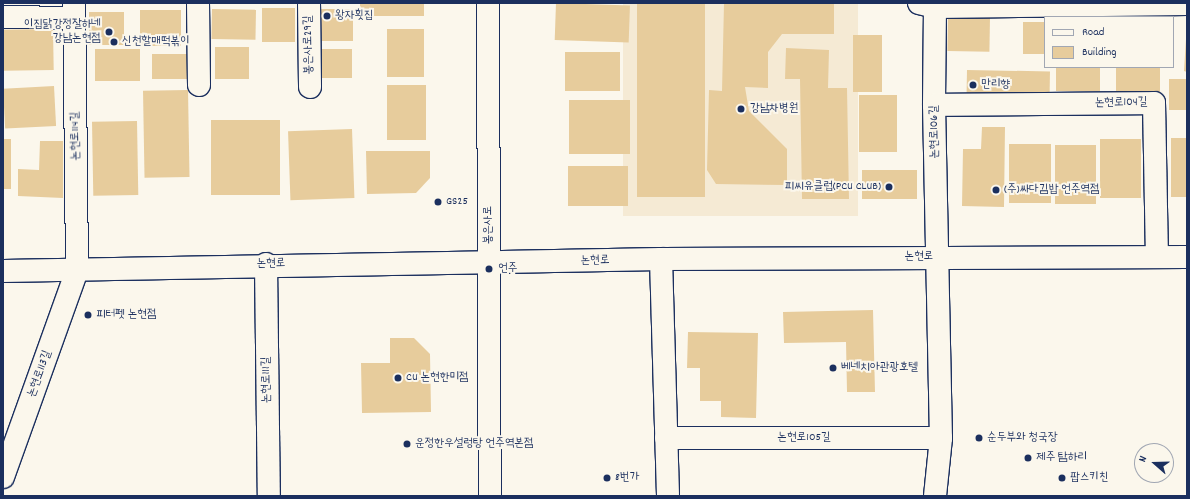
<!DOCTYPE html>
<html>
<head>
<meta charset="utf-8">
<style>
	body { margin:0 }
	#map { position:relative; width:1190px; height:499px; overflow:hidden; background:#fbf7ec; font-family:Dekko,"Poor Story",sans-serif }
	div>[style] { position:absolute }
	.built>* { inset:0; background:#f5ead4; transform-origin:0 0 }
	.building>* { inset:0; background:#e7cc9c; transform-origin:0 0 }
	.roads { filter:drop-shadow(1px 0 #1b2f5e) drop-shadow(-1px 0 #1b2f5e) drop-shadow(0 1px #1b2f5e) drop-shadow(0 -1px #1b2f5e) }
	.minor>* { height:22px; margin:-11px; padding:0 11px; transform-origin:11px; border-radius:11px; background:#fbf7ec }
	.major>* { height:22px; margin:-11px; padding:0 11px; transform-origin:11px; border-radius:11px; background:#fbf7ec }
	.dots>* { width:11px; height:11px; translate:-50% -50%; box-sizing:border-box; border:2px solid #fbf7ec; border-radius:50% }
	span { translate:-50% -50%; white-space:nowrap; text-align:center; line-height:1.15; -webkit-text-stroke:4px #fbf7ec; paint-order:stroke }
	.poi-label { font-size:12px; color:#1b2f5e }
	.left { translate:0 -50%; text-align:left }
	.right { translate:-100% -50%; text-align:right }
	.street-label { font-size:12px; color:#1b2f5e }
	.frame { position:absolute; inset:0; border:4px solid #1b2f5e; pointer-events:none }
	.legend { position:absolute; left:1044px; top:16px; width:130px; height:52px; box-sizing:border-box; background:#fbf7ec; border:1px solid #a1a7b3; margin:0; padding:5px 7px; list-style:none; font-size:12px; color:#1b2f5e }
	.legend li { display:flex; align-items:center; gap:8px; height:20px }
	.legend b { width:20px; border:1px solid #a1a7b3 }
	.north { position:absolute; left:1134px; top:443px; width:40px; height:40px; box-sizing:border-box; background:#fbf7ec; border:1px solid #a1a7b3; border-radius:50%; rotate:290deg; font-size:11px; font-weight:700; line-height:16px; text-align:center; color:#1b2f5e }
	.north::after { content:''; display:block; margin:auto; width:14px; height:18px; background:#1b2f5e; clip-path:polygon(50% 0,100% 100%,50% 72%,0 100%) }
</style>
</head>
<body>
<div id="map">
	<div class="built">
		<div style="left:623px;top:3px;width:235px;height:213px"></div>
	</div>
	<div class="building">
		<div style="left:360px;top:3px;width:64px;height:13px"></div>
		<div style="left:556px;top:3px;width:74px;height:37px;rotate:2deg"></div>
		<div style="left:637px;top:3px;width:68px;height:194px"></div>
		<div style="clip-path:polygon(724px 3px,834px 3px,834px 34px,782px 34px,768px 52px,768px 88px,745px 87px,749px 111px,787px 149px,787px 185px,716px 184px,707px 170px,709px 90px,722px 91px)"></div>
		<div style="left:262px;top:8px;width:33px;height:34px"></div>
		<div style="left:212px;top:9px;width:44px;height:30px;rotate:1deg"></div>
		<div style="left:318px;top:9px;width:35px;height:32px"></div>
		<div style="left:140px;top:10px;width:41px;height:36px"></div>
		<div style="left:89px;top:12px;width:35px;height:33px"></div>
		<div style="left:948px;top:17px;width:42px;height:34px;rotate:1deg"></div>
		<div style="left:1023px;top:22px;width:22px;height:32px"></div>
		<div style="left:53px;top:29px;width:41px;height:50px;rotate:89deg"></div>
		<div style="left:387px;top:29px;width:37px;height:48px"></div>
		<div style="left:853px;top:35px;width:29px;height:57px"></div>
		<div style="clip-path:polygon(1186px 39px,1187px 39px,1187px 72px,1184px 71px)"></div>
		<div style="left:215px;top:47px;width:34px;height:32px"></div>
		<div style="clip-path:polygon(786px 48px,829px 50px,828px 88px,847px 88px,849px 199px,802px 199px,800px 79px,785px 79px)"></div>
		<div style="left:95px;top:49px;width:45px;height:32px"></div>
		<div style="left:320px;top:49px;width:32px;height:29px"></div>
		<div style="left:620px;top:52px;width:39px;height:55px;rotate:90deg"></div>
		<div style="left:152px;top:54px;width:37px;height:25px"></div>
		<div style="left:1056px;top:67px;width:44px;height:24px"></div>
		<div style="left:1116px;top:67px;width:44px;height:26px"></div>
		<div style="left:967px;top:70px;width:83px;height:26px;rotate:1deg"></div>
		<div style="left:1169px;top:79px;width:18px;height:31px"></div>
		<div style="left:387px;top:85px;width:39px;height:55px"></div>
		<div style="left:54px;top:86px;width:40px;height:51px;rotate:87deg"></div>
		<div style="left:188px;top:90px;width:87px;height:45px;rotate:89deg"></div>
		<div style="left:859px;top:95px;width:38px;height:57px"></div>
		<div style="left:569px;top:100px;width:61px;height:54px"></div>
		<div style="left:211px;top:120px;width:69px;height:75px"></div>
		<div style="left:137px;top:121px;width:74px;height:45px;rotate:89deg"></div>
		<div style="clip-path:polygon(982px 127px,1005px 127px,1004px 207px,962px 206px,963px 149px,981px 149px)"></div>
		<div style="left:352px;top:129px;width:69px;height:64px;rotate:88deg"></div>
		<div style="left:1187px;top:138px;width:59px;height:16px;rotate:90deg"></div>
		<div style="left:3px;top:139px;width:8px;height:50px"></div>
		<div style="left:1100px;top:139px;width:41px;height:59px"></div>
		<div style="clip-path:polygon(40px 141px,63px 141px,63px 198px,18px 196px,18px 169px,39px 170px)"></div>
		<div style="left:1051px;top:144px;width:59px;height:42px;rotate:90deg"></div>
		<div style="left:1055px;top:145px;width:41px;height:59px"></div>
		<div style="clip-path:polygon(366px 151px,430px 151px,430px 178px,416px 193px,367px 194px)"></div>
		<div style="left:628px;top:166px;width:40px;height:60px;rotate:90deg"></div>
		<div style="left:862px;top:170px;width:55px;height:29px"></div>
		<div style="clip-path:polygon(873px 310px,875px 392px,847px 392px,846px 342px,784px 343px,783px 312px)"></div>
		<div style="clip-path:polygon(688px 332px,758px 333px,756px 418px,721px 417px,721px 401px,700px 401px,700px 368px,687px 368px)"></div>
		<div style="clip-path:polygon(390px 338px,414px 338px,430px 354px,431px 412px,362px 413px,361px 363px,390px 363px)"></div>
	</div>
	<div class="roads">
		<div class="minor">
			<div style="left:198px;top:3px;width:82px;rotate:89.3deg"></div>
			<div style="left:309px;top:3px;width:84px;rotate:89.3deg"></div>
			<div style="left:919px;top:3px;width:16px;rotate:14deg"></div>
			<div style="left:935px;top:7px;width:252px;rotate:-0.7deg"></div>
			<div style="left:935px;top:7px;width:98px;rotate:90.6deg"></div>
			<div style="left:934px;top:105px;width:333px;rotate:88.8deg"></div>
			<div style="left:941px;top:438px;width:58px;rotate:95.9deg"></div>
			<div style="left:3px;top:17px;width:71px;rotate:0.8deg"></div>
			<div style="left:934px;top:105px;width:220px;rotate:-0.5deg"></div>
			<div style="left:1154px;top:103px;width:153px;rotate:88.9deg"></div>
			<div style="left:661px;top:259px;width:237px;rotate:88.3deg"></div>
			<div style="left:266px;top:264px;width:232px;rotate:89.3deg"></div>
			<div style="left:666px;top:438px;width:275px"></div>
			<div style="left:3px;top:477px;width:220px;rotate:-70.3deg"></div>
			<div style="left:77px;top:270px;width:267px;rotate:-90.6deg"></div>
		</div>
		<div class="major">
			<div style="left:488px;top:3px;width:493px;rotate:89.8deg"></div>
			<div style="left:3px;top:271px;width:658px;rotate:-1.04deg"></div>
			<div style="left:661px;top:259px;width:526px;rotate:-0.22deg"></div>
		</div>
	</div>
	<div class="dots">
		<div style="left:327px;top:16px;background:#1b2f5e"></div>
		<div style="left:109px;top:32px;background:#1b2f5e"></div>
		<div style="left:114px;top:42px;background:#1b2f5e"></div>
		<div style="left:973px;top:85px;background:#1b2f5e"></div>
		<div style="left:741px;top:109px;background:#1b2f5e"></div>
		<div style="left:889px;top:187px;background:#1b2f5e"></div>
		<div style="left:996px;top:190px;background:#1b2f5e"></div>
		<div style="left:438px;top:202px;background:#1b2f5e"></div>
		<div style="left:489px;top:269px;background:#1b2f5e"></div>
		<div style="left:88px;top:315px;background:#1b2f5e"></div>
		<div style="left:833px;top:368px;background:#1b2f5e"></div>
		<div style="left:398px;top:378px;background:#1b2f5e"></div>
		<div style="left:979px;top:438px;background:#1b2f5e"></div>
		<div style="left:407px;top:444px;background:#1b2f5e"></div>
		<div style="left:1028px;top:458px;background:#1b2f5e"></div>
		<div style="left:607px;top:478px;background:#1b2f5e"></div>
		<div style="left:1062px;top:478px;background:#1b2f5e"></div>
	</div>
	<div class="poi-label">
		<span class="left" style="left:335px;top:16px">왕자횟집</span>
		<span class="right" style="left:101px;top:32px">이집닭강정잘하네<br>강남논현점</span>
		<span class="left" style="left:122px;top:42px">신천할매떡볶이</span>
		<span class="left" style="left:981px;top:85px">만리향</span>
		<span class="left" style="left:750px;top:109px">강남차병원</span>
		<span class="right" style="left:881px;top:187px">피씨유클럽(PCU CLUB)</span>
		<span class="left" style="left:1004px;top:190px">(주)싸다김밥 언주역점</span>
		<span class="left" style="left:446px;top:202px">GS25</span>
		<span class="left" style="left:498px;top:269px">언주</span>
		<span class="left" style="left:96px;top:315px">피터펫 논현점</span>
		<span class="left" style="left:841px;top:368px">베네치아관광호텔</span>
		<span class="left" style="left:406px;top:378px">CU 논현한미점</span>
		<span class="left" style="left:987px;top:438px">순두부와 청국장</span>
		<span class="left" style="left:415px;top:444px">운정한우설렁탕 언주역본점</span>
		<span class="left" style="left:1036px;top:458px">제주 탐하리</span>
		<span class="left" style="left:615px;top:478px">8번가</span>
		<span class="left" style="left:1070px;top:478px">팝스키친</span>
	</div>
	<div class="street-label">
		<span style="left:309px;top:45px;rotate:-91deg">봉은사로29길</span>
		<span style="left:1121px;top:103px;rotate:-1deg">논현로104길</span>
		<span style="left:935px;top:132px;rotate:-91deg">논현로106길</span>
		<span style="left:76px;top:136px;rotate:-91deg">논현로114길</span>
		<span style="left:489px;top:225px;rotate:-90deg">봉은사로</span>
		<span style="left:919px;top:257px">논현로</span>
		<span style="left:595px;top:261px;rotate:-2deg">논현로</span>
		<span style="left:271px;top:264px;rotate:-1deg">논현로</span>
		<span style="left:40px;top:374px;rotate:-70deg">논현로113길</span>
		<span style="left:267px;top:380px;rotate:-91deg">논현로111길</span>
		<span style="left:804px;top:438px">논현로105길</span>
	</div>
	<div class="frame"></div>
	<ul class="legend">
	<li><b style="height:5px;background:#fbf7ec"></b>Road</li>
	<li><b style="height:11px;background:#e7cc9c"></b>Building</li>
	</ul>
	<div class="north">N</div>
</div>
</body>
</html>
